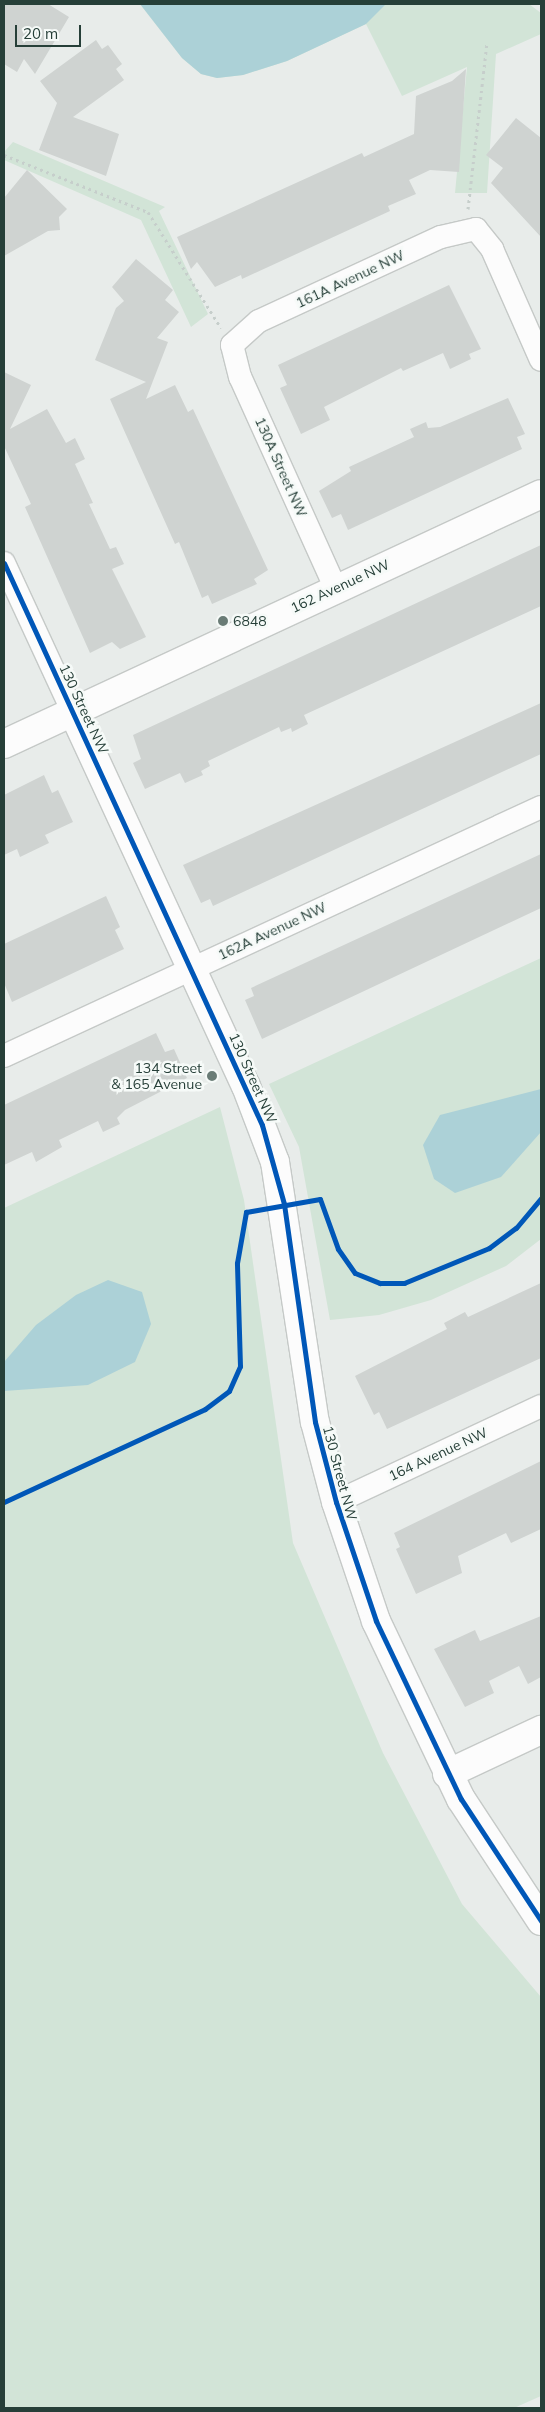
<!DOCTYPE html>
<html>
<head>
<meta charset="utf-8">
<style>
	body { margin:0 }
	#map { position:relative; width:545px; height:2412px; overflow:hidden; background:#e8ecea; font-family:Mulish,sans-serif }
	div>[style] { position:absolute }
	.green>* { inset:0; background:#d2e4d7 }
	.water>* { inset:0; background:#acd1d7 }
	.building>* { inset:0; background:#cfd3d1 }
	.path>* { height:3px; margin-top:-1.5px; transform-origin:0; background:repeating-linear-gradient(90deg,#c6cecb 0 2.5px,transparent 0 6.5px) }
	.roads { filter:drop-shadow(1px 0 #c5c9c7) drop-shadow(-1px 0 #c5c9c7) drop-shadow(0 1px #c5c9c7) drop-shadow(0 -1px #c5c9c7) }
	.minor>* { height:22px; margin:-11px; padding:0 11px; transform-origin:11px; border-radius:11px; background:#fcfcfc }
	.tertiary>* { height:28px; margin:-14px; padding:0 14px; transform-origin:14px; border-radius:14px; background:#fcfcfc }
	.cycleway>* { height:5px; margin:-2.5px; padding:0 2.5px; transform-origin:2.5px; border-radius:2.5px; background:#0057b8 }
	.dots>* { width:14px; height:14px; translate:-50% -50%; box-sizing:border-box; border:2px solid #f6faf8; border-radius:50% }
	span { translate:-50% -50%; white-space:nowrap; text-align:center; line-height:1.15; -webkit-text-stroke:5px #f6faf8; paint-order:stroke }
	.street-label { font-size:14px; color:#263f38 }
	.poi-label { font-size:14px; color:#263f38 }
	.left { translate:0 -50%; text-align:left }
	.right { translate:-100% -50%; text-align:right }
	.frame { position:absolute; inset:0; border:5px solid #263f38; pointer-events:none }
	.scale { position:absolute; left:15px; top:25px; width:66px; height:22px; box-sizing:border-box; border:2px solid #263f38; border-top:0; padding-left:6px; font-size:15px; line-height:18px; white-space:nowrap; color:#263f38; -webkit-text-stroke:4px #f6faf8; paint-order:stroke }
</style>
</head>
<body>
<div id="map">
	<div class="green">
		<div style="clip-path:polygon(140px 4px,529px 4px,541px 13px,541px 34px,496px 54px,487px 193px,455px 193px,467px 67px,402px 96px,366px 24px,287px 61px,243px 75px,217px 78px,201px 74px,182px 58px)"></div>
		<div style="clip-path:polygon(13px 142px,165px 207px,159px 211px,208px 314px,191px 327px,141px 220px,4px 160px,4px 152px)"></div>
		<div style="clip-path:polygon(541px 958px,541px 1239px,506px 1266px,431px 1300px,379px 1315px,330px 1320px,299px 1147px,269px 1084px)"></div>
		<div style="clip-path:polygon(220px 1107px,244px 1200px,293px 1543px,383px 1753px,462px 1904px,541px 1997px,541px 2396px,514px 2408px,4px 2408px,4px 1208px)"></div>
	</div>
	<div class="water">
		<div style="clip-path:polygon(140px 4px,386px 4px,366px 24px,287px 61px,243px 75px,217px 78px,201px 74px,182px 58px)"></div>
		<div style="clip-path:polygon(541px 1089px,541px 1132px,501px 1177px,455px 1193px,434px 1179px,423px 1145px,440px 1115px)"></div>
		<div style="clip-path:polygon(108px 1280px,142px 1292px,151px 1324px,135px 1362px,88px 1385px,4px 1391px,4px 1362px,36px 1325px,76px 1295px)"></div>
	</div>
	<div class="building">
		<div style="clip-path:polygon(4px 4px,48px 4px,69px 17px,35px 74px,24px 59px,17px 72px,4px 64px)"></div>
		<div style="clip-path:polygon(96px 40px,102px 49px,108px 45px,122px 64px,116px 69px,124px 80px,73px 117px,119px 134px,106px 176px,39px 150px,57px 103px,40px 81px)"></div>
		<div style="clip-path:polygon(466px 69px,459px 172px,430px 170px,409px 180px,416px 194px,388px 206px,390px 211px,242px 279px,241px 275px,215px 287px,197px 262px,191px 269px,177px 237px,362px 153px,364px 157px,414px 134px,416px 96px,452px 81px)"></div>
		<div style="clip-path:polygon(516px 118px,541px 138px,541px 237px,491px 183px,503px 168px,486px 155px)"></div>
		<div style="clip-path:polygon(27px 170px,67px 209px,59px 217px,60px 230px,48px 231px,4px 256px,4px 198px)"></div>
		<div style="clip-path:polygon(136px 259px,173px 290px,165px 300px,179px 312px,157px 338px,168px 342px,146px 399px,175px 385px,188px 412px,193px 409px,268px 570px,254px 579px,257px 584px,212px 604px,208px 595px,202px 598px,179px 542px,175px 544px,110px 399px,146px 382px,95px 360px,116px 308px,124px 301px,112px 287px)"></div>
		<div style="clip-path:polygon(449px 285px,481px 349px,469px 354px,471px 359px,450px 369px,443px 353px,403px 371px,401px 368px,324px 407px,330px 420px,301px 434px,280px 388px,287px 385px,278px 365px)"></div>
		<div style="clip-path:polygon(4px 372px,31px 385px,10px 429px,47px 409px,66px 443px,75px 438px,85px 459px,75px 464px,93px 503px,89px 504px,110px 549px,116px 547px,124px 564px,112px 569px,146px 637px,120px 649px,112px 642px,90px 653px,25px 507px,31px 504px,4px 446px)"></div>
		<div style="clip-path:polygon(508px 398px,525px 434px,517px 437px,522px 449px,348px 530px,341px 514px,332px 518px,319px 491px,351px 471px,349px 467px,414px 437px,410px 429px,426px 422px,428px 428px,440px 427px)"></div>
		<div style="clip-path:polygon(541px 545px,541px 606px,304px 715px,308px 724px,292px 732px,291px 728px,281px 732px,279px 727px,208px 761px,210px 766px,201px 771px,203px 775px,185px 783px,180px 773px,145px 789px,133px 763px,141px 759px,133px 735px)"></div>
		<div style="clip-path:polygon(541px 703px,541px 754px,213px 906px,210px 899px,201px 903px,183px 865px)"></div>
		<div style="clip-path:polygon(44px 775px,52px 793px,58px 790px,73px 822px,45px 835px,49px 843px,20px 857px,17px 849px,4px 855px,4px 795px)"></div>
		<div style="clip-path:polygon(541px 854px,541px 908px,262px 1039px,245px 1000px,254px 996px,251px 988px)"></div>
		<div style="clip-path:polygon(106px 896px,120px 927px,115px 930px,124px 949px,12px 1002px,4px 983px,4px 944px)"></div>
		<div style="clip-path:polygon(156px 1033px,165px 1052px,174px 1049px,187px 1078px,125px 1110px,117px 1118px,120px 1124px,103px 1132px,98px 1121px,59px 1140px,62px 1147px,36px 1162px,32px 1152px,4px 1165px,4px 1105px)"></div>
		<div style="clip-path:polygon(541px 1283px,541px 1358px,387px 1429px,379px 1412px,374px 1415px,355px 1376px,447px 1329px,444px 1323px,465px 1312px,468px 1317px)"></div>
		<div style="clip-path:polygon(541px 1461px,541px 1529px,511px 1543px,506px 1533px,458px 1556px,462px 1573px,416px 1594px,396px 1549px,400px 1547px,394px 1533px)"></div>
		<div style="clip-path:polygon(541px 1616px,541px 1677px,528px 1684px,519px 1666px,489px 1681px,494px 1693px,465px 1707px,434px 1649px,475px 1630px,480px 1641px)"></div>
	</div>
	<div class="path">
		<div style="left:4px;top:155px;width:155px;rotate:21.6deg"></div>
		<div style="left:148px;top:212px;width:137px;rotate:57.8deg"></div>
		<div style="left:468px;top:209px;width:168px;rotate:-83.5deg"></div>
	</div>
	<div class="roads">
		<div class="minor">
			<div style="left:4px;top:563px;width:164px;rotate:65.2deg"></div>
			<div style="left:335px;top:587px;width:230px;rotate:-114.3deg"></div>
			<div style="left:240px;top:377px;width:33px;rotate:-104deg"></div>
			<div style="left:232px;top:345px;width:36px;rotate:-42deg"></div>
			<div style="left:259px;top:321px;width:200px;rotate:-24.8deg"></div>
			<div style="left:441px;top:237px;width:36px;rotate:-13deg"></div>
			<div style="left:476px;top:229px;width:26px;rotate:51deg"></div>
			<div style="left:492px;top:249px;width:121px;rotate:66.2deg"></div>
			<div style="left:4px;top:1056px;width:592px;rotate:-24.88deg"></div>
			<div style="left:336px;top:1502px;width:226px;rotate:-25.1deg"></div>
		</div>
		<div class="tertiary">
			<div style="left:73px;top:712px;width:412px;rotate:65.2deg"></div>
			<div style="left:246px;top:1086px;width:81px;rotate:69.1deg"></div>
			<div style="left:275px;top:1162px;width:263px;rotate:81.3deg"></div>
			<div style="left:315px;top:1422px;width:83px;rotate:75.3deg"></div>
			<div style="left:336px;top:1502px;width:126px;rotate:71.4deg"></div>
			<div style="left:376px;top:1621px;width:197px;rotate:64.5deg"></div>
			<div style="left:461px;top:1799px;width:146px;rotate:56.7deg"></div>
			<div style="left:4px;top:744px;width:592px;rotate:-24.96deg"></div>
			<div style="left:447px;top:1774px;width:104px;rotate:-25.1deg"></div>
		</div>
	</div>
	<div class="cycleway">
		<div style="left:4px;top:563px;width:618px;rotate:65.34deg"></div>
		<div style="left:262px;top:1125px;width:82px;rotate:74.4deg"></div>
		<div style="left:284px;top:1204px;width:220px;rotate:81.9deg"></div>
		<div style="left:315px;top:1422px;width:83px;rotate:75.3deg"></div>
		<div style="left:336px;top:1502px;width:126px;rotate:71.4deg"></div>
		<div style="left:376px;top:1621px;width:197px;rotate:64.5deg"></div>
		<div style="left:461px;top:1799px;width:146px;rotate:56.7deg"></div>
		<div style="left:4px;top:1502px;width:221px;rotate:-24.8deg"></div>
		<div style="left:205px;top:1409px;width:30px;rotate:-37deg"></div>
		<div style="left:229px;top:1391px;width:27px;rotate:-66deg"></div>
		<div style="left:240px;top:1366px;width:103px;rotate:-91.7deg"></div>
		<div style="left:237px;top:1263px;width:52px;rotate:-80deg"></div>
		<div style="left:246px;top:1212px;width:75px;rotate:-10deg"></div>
		<div style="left:320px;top:1199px;width:53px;rotate:70.2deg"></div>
		<div style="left:338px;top:1249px;width:29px;rotate:55deg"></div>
		<div style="left:355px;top:1273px;width:27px;rotate:22deg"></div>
		<div style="left:380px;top:1283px;width:24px"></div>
		<div style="left:404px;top:1283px;width:92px;rotate:-22.4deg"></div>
		<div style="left:489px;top:1248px;width:34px;rotate:-37deg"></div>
		<div style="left:516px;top:1228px;width:39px;rotate:-50deg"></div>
	</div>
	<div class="dots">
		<div style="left:223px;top:621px;background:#6a7c76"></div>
		<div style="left:212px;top:1076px;background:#6a7c76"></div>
	</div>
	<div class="street-label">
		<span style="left:350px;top:279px;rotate:-25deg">161A Avenue NW</span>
		<span style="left:281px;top:467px;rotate:66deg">130A Street NW</span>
		<span style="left:340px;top:586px;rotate:-25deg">162 Avenue NW</span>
		<span style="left:84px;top:709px;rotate:65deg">130 Street NW</span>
		<span style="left:272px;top:931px;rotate:-25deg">162A Avenue NW</span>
		<span style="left:253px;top:1078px;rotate:66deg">130 Street NW</span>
		<span style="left:438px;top:1454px;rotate:-25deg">164 Avenue NW</span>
		<span style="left:340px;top:1473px;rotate:75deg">130 Street NW</span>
	</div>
	<div class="poi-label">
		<span class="left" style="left:233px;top:621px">6848</span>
		<span class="right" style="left:202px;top:1076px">134 Street<br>&amp; 165 Avenue</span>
	</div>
	<div class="frame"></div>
	<div class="scale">20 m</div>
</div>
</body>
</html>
